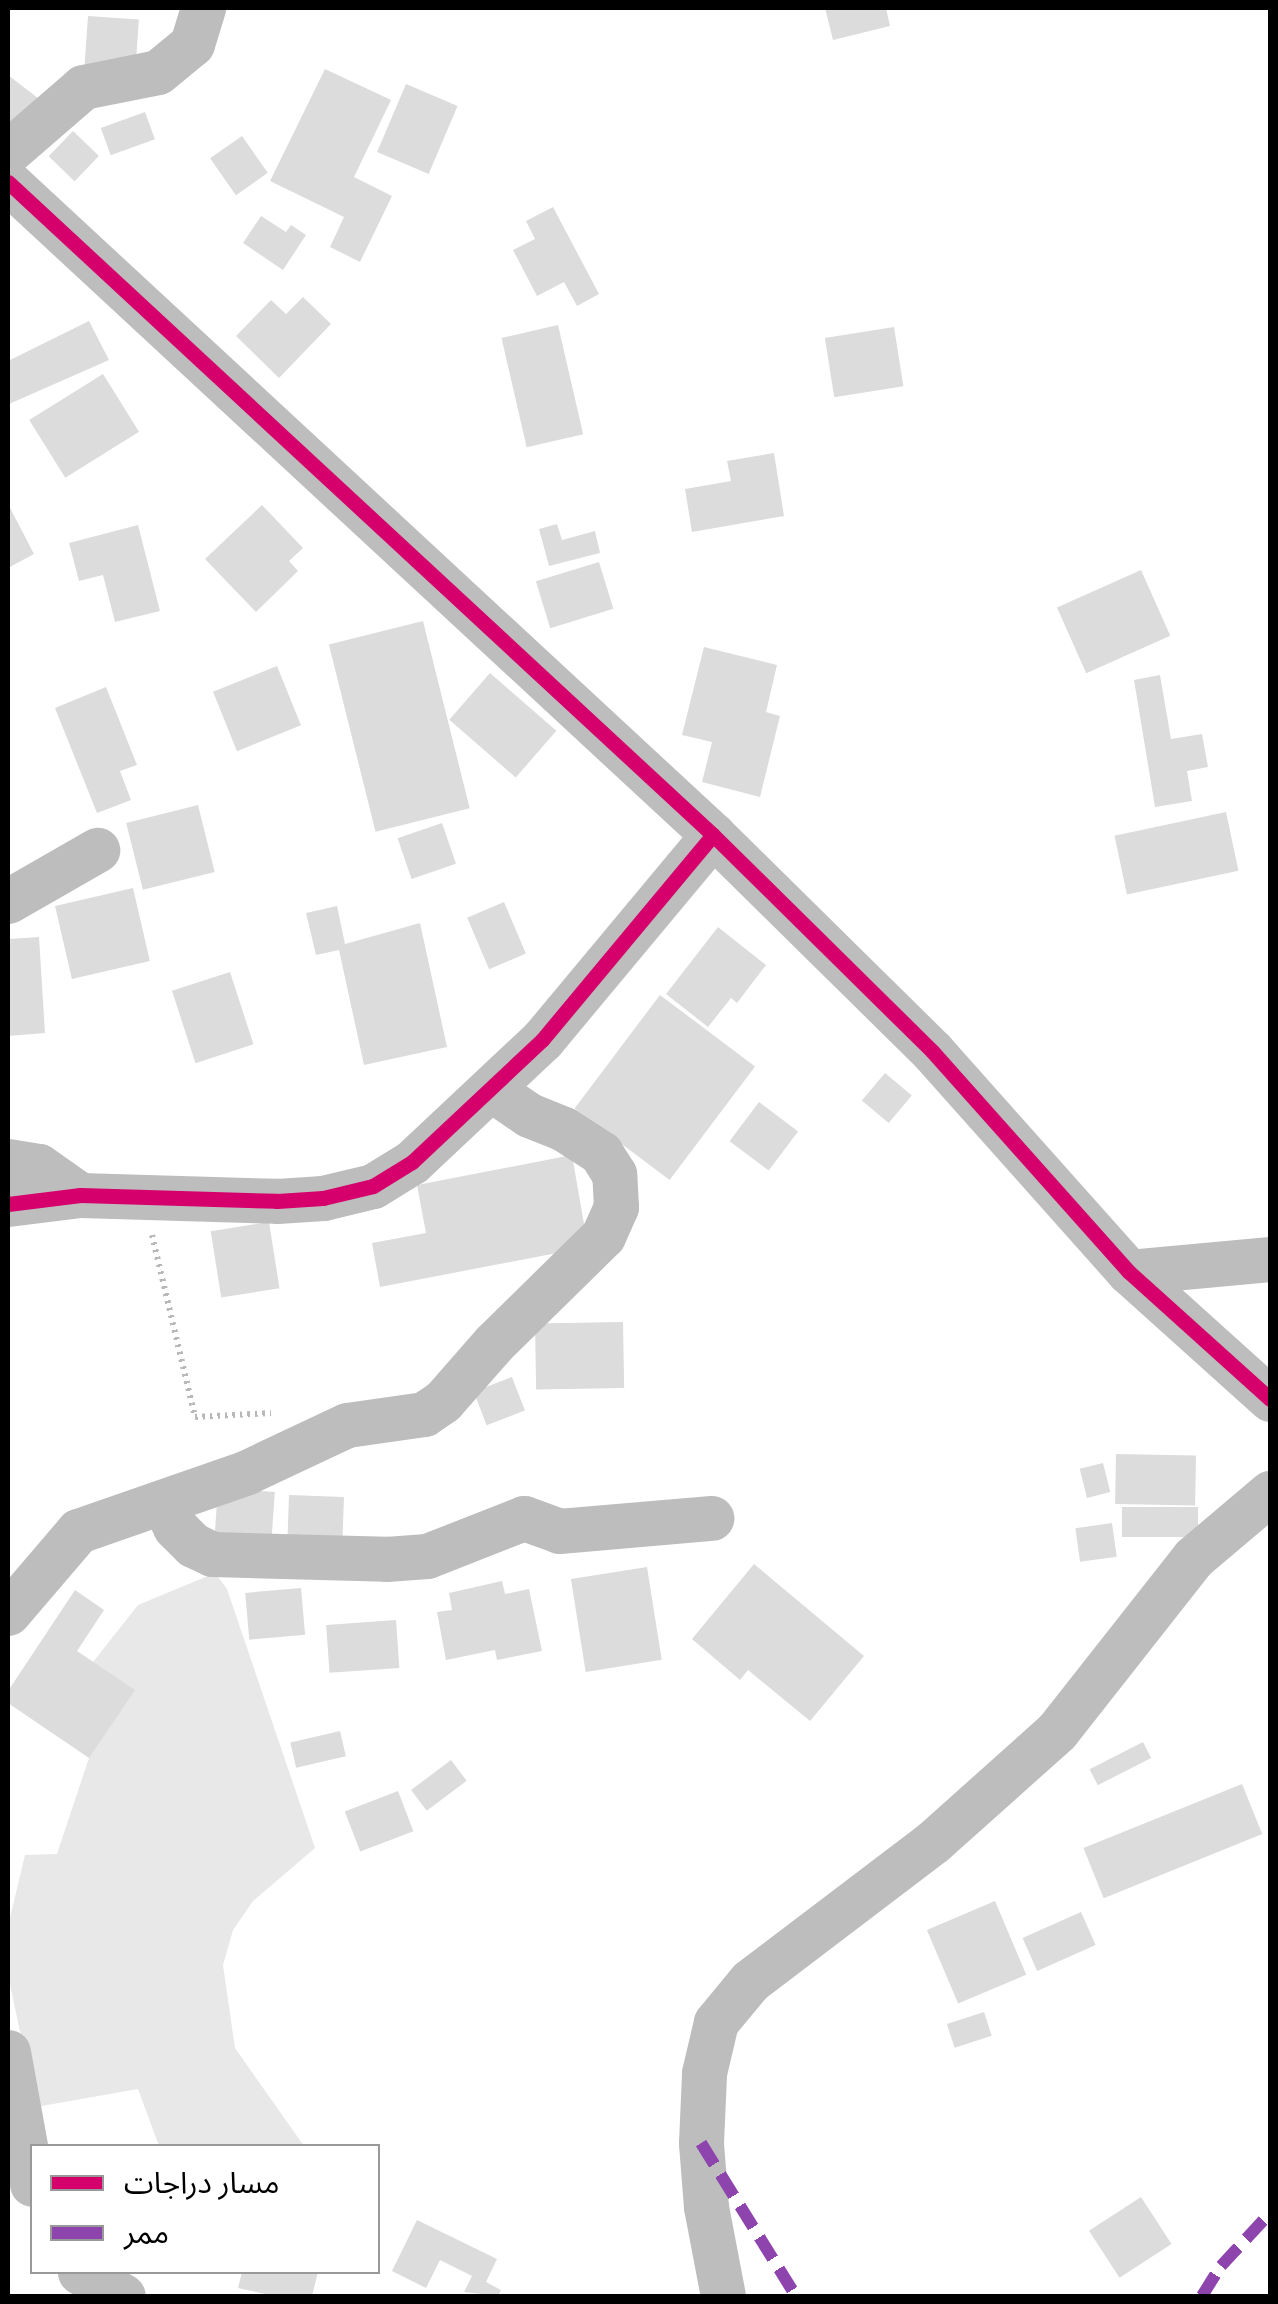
<!DOCTYPE html>
<html>
<head>
<meta charset="utf-8">
<style>
	body { margin:0 }
	#map { position:relative; width:1278px; height:2304px; overflow:hidden; background:#fff; font-family:"Exo 2","Noto Sans Arabic",sans-serif }
	div>[style] { position:absolute }
	.green>* { inset:0; background:#e8e8e8 }
	.building>* { inset:0; background:#dcdcdc; transform-origin:0 0 }
	.path>* { height:6px; margin-top:-3px; transform-origin:0; background:repeating-linear-gradient(90deg,#b8b8b8 0 2.5px,transparent 0 7.5px) }
	.minor>* { height:45px; margin:-22.5px; padding:0 22.5px; transform-origin:22.5px; border-radius:22.5px; background:#bdbdbd }
	.quiet>* { height:12px; margin-top:-6px; transform-origin:0; background:repeating-linear-gradient(90deg,#8e44ad 0 25px,transparent 0 37px) }
	.cycleway>* { height:15px; margin:-7.5px; padding:0 7.5px; transform-origin:7.5px; border-radius:7.5px; background:#d6006c }
	span { translate:-50% -50%; white-space:nowrap; text-align:center; line-height:1.15; -webkit-text-stroke:8px #fff; paint-order:stroke }
	.frame { position:absolute; inset:0; border:10px solid #000; pointer-events:none }
	.legend { position:absolute; left:30px; top:2144px; width:350px; height:130px; box-sizing:border-box; background:#fff; border:2px solid #999; margin:0; padding:12px 18px; list-style:none; font-size:30px; color:#000 }
	.legend li { display:flex; align-items:center; gap:20px; height:50px }
	.legend b { width:50px; border:2px solid #999 }
</style>
</head>
<body>
<div id="map">
	<div class="green">
		<div style="clip-path:polygon(215px 1573px,227px 1589px,315px 1848px,253px 1901px,233px 1930px,223px 1965px,235px 2048px,304px 2146px,159px 2146px,138px 2089px,36px 2107px,8px 1975px,8px 1926px,25px 1855px,57px 1854px,89px 1758px,93px 1662px,138px 1605px)"></div>
	</div>
	<div class="building">
		<div style="clip-path:polygon(825px 8px,886px 8px,890px 26px,833px 40px)"></div>
		<div style="left:88px;top:16px;width:51px;height:51px;rotate:4deg"></div>
		<div style="clip-path:polygon(325px 69px,391px 100px,354px 177px,392px 196px,360px 262px,330px 247px,344px 217px,270px 181px)"></div>
		<div style="clip-path:polygon(8px 75px,43px 102px,8px 126px)"></div>
		<div style="left:406px;top:84px;width:56px;height:74px;rotate:23deg"></div>
		<div style="left:145px;top:112px;width:29px;height:47px;rotate:70deg"></div>
		<div style="left:73px;top:131px;width:36px;height:35px;rotate:44deg"></div>
		<div style="left:242px;top:136px;width:45px;height:39px;rotate:55deg"></div>
		<div style="clip-path:polygon(553px 207px,599px 294px,577px 306px,564px 282px,537px 296px,513px 250px,535px 239px,526px 221px)"></div>
		<div style="clip-path:polygon(261px 216px,286px 232px,291px 225px,306px 235px,283px 270px,243px 243px)"></div>
		<div style="clip-path:polygon(303px 297px,331px 324px,279px 378px,236px 336px,271px 300px,286px 314px)"></div>
		<div style="clip-path:polygon(89px 321px,109px 360px,9px 404px,8px 361px)"></div>
		<div style="left:558px;top:325px;width:112px;height:58px;rotate:77deg"></div>
		<div style="left:894px;top:327px;width:60px;height:70px;rotate:81deg"></div>
		<div style="left:103px;top:374px;width:68px;height:87px;rotate:58deg"></div>
		<div style="clip-path:polygon(774px 453px,784px 516px,692px 532px,685px 489px,731px 481px,727px 461px)"></div>
		<div style="clip-path:polygon(8px 504px,34px 554px,8px 568px)"></div>
		<div style="clip-path:polygon(262px 505px,303px 548px,289px 561px,298px 571px,256px 612px,205px 559px)"></div>
		<div style="clip-path:polygon(557px 524px,562px 540px,595px 531px,600px 553px,549px 566px,539px 529px)"></div>
		<div style="clip-path:polygon(138px 525px,160px 611px,115px 622px,103px 575px,79px 581px,69px 543px)"></div>
		<div style="left:599px;top:562px;width:49px;height:66px;rotate:73deg"></div>
		<div style="left:1141px;top:570px;width:72px;height:92px;rotate:66deg"></div>
		<div style="left:423px;top:621px;width:193px;height:97px;rotate:76deg"></div>
		<div style="clip-path:polygon(704px 647px,777px 665px,766px 712px,780px 716px,760px 797px,702px 782px,712px 742px,682px 735px)"></div>
		<div style="left:277px;top:666px;width:64px;height:69px;rotate:68deg"></div>
		<div style="left:490px;top:673px;width:88px;height:62px;rotate:41deg"></div>
		<div style="clip-path:polygon(1160px 675px,1171px 739px,1202px 734px,1208px 767px,1187px 771px,1192px 801px,1155px 807px,1134px 680px)"></div>
		<div style="clip-path:polygon(106px 687px,137px 765px,120px 771px,131px 800px,97px 813px,55px 708px)"></div>
		<div style="left:198px;top:805px;width:69px;height:74px;rotate:76deg"></div>
		<div style="left:1226px;top:812px;width:60px;height:114px;rotate:78deg"></div>
		<div style="left:442px;top:823px;width:43px;height:47px;rotate:71deg"></div>
		<div style="left:133px;top:888px;width:75px;height:80px;rotate:77deg"></div>
		<div style="left:504px;top:902px;width:56px;height:40px;rotate:67deg"></div>
		<div style="clip-path:polygon(337px 906px,345px 944px,420px 923px,447px 1047px,364px 1065px,339px 950px,316px 955px,306px 913px)"></div>
		<div style="clip-path:polygon(718px 927px,766px 965px,737px 1003px,731px 998px,708px 1027px,666px 994px)"></div>
		<div style="clip-path:polygon(39px 937px,45px 1033px,8px 1036px,8px 939px)"></div>
		<div style="left:230px;top:972px;width:76px;height:61px;rotate:72deg"></div>
		<div style="left:660px;top:995px;width:119px;height:142px;rotate:37deg"></div>
		<div style="left:885px;top:1073px;width:35px;height:36px;rotate:40deg"></div>
		<div style="left:759px;top:1102px;width:49px;height:49px;rotate:37deg"></div>
		<div style="clip-path:polygon(572px 1155px,588px 1247px,380px 1287px,372px 1243px,426px 1233px,417px 1185px)"></div>
		<div style="left:269px;top:1222px;width:67px;height:59px;rotate:81deg"></div>
		<div style="left:623px;top:1322px;width:66px;height:88px;rotate:89deg"></div>
		<div style="left:512px;top:1377px;width:36px;height:41px;rotate:69deg"></div>
		<div style="left:1116px;top:1454px;width:80px;height:50px;rotate:1deg"></div>
		<div style="left:1103px;top:1463px;width:30px;height:24px;rotate:76deg"></div>
		<div style="left:218px;top:1488px;width:57px;height:55px;rotate:4deg"></div>
		<div style="left:289px;top:1495px;width:55px;height:48px;rotate:2deg"></div>
		<div style="left:1198px;top:1507px;width:30px;height:76px;rotate:90deg"></div>
		<div style="left:1112px;top:1523px;width:34px;height:37px;rotate:82deg"></div>
		<div style="clip-path:polygon(754px 1564px,864px 1656px,810px 1721px,748px 1670px,740px 1680px,692px 1639px)"></div>
		<div style="left:647px;top:1567px;width:94px;height:77px;rotate:81deg"></div>
		<div style="clip-path:polygon(502px 1581px,505px 1594px,529px 1589px,542px 1651px,497px 1660px,495px 1650px,446px 1660px,437px 1612px,452px 1610px,449px 1593px)"></div>
		<div style="left:301px;top:1588px;width:47px;height:56px;rotate:85deg"></div>
		<div style="clip-path:polygon(75px 1590px,104px 1610px,77px 1651px,135px 1690px,89px 1758px,8px 1703px,8px 1691px)"></div>
		<div style="left:396px;top:1620px;width:48px;height:70px;rotate:86deg"></div>
		<div style="left:340px;top:1731px;width:26px;height:51px;rotate:77deg"></div>
		<div style="left:1143px;top:1742px;width:18px;height:60px;rotate:63deg"></div>
		<div style="left:451px;top:1760px;width:26px;height:50px;rotate:53deg"></div>
		<div style="left:1242px;top:1784px;width:54px;height:171px;rotate:68deg"></div>
		<div style="left:398px;top:1791px;width:43px;height:57px;rotate:69deg"></div>
		<div style="left:995px;top:1901px;width:80px;height:74px;rotate:67deg"></div>
		<div style="left:1081px;top:1912px;width:36px;height:64px;rotate:66deg"></div>
		<div style="left:984px;top:2012px;width:25px;height:39px;rotate:72deg"></div>
		<div style="left:1141px;top:2197px;width:56px;height:62px;rotate:57deg"></div>
		<div style="clip-path:polygon(417px 2220px,497px 2259px,486px 2282px,501px 2290px,498px 2296px,464px 2292px,472px 2276px,440px 2260px,426px 2288px,392px 2271px)"></div>
		<div style="clip-path:polygon(242px 2272px,318px 2272px,312px 2296px,274px 2296px,238px 2288px)"></div>
	</div>
	<div class="path">
		<div style="left:152px;top:1235px;width:187px;rotate:76.7deg"></div>
		<div style="left:195px;top:1417px;width:76px;rotate:-3deg"></div>
	</div>
	<div class="minor">
		<div style="left:8px;top:152px;width:99px;rotate:-40.9deg"></div>
		<div style="left:83px;top:87px;width:76px;rotate:-11.3deg"></div>
		<div style="left:158px;top:72px;width:44px;rotate:-39.5deg"></div>
		<div style="left:192px;top:44px;width:38px;rotate:-73deg"></div>
		<div style="left:8px;top:182px;width:961px;rotate:42.81deg"></div>
		<div style="left:713px;top:835px;width:308px;rotate:44.6deg"></div>
		<div style="left:932px;top:1051px;width:296px;rotate:48.3deg"></div>
		<div style="left:1129px;top:1272px;width:190px;rotate:42deg"></div>
		<div style="left:8px;top:901px;width:103px;rotate:-29.8deg"></div>
		<div style="left:8px;top:1161px;width:31px;rotate:9deg"></div>
		<div style="left:39px;top:1166px;width:50px;rotate:35.3deg"></div>
		<div style="left:8px;top:1204px;width:73px;rotate:-7.1deg"></div>
		<div style="left:80px;top:1195px;width:197px;rotate:1.7deg"></div>
		<div style="left:277px;top:1201px;width:46px;rotate:-3.7deg"></div>
		<div style="left:323px;top:1198px;width:51px;rotate:-13.5deg"></div>
		<div style="left:373px;top:1186px;width:46px;rotate:-31.6deg"></div>
		<div style="left:412px;top:1162px;width:178px;rotate:-43.2deg"></div>
		<div style="left:542px;top:1040px;width:267px;rotate:-50.2deg"></div>
		<div style="left:1129px;top:1272px;width:142px;rotate:-5.3deg"></div>
		<div style="left:163px;top:1502px;width:28px;rotate:64deg"></div>
		<div style="left:175px;top:1527px;width:25px;rotate:45deg"></div>
		<div style="left:193px;top:1545px;width:21px;rotate:25deg"></div>
		<div style="left:212px;top:1554px;width:174px;rotate:1.6deg"></div>
		<div style="left:386px;top:1559px;width:41px;rotate:-4.2deg"></div>
		<div style="left:427px;top:1556px;width:104px;rotate:-21.4deg"></div>
		<div style="left:524px;top:1518px;width:37px;rotate:20deg"></div>
		<div style="left:559px;top:1531px;width:153px;rotate:-4.9deg"></div>
		<div style="left:8px;top:1613px;width:108px;rotate:-49.5deg"></div>
		<div style="left:78px;top:1531px;width:179px;rotate:-19.2deg"></div>
		<div style="left:247px;top:1472px;width:110px;rotate:-25.2deg"></div>
		<div style="left:347px;top:1425px;width:78px;rotate:-8.1deg"></div>
		<div style="left:424px;top:1414px;width:23px;rotate:-34deg"></div>
		<div style="left:443px;top:1401px;width:77px;rotate:-48.7deg"></div>
		<div style="left:494px;top:1343px;width:153px;rotate:-44.5deg"></div>
		<div style="left:603px;top:1236px;width:32px;rotate:-66deg"></div>
		<div style="left:616px;top:1207px;width:33px;rotate:-93deg"></div>
		<div style="left:614px;top:1174px;width:25px;rotate:-122deg"></div>
		<div style="left:601px;top:1153px;width:44px;rotate:-147deg"></div>
		<div style="left:564px;top:1129px;width:38px;rotate:-158deg"></div>
		<div style="left:529px;top:1115px;width:46px;rotate:-145.6deg"></div>
		<div style="left:8px;top:2052px;width:134px;rotate:79.7deg"></div>
		<div style="left:80px;top:2272px;width:49px;rotate:29.2deg"></div>
		<div style="left:723px;top:2296px;width:91px;rotate:-100.8deg"></div>
		<div style="left:706px;top:2207px;width:64px;rotate:-94.5deg"></div>
		<div style="left:701px;top:2143px;width:70px;rotate:-87.5deg"></div>
		<div style="left:704px;top:2073px;width:52px;rotate:-76.8deg"></div>
		<div style="left:716px;top:2022px;width:53px;rotate:-50.3deg"></div>
		<div style="left:750px;top:1981px;width:230px;rotate:-37.2deg"></div>
		<div style="left:933px;top:1842px;width:166px;rotate:-41.8deg"></div>
		<div style="left:1057px;top:1731px;width:220px;rotate:-51.8deg"></div>
		<div style="left:1193px;top:1558px;width:101px;rotate:-40.2deg"></div>
	</div>
	<div class="quiet">
		<div style="left:701px;top:2143px;width:180px;rotate:58.2deg"></div>
		<div style="left:1202px;top:2296px;width:36px;rotate:-58deg"></div>
		<div style="left:1221px;top:2266px;width:72px;rotate:-47.2deg"></div>
	</div>
	<div class="cycleway">
		<div style="left:8px;top:182px;width:961px;rotate:42.81deg"></div>
		<div style="left:713px;top:835px;width:308px;rotate:44.6deg"></div>
		<div style="left:932px;top:1051px;width:296px;rotate:48.3deg"></div>
		<div style="left:1129px;top:1272px;width:190px;rotate:42deg"></div>
		<div style="left:8px;top:1204px;width:73px;rotate:-7.1deg"></div>
		<div style="left:80px;top:1195px;width:197px;rotate:1.7deg"></div>
		<div style="left:277px;top:1201px;width:46px;rotate:-3.7deg"></div>
		<div style="left:323px;top:1198px;width:51px;rotate:-13.5deg"></div>
		<div style="left:373px;top:1186px;width:46px;rotate:-31.6deg"></div>
		<div style="left:412px;top:1162px;width:178px;rotate:-43.2deg"></div>
		<div style="left:542px;top:1040px;width:267px;rotate:-50.2deg"></div>
	</div>
	<div class="frame"></div>
	<ul class="legend">
	<li><b style="height:12px;background:#d6006c"></b>مسار دراجات</li>
	<li><b style="height:12px;background:#8e44ad"></b>ممر</li>
	</ul>
</div>
</body>
</html>
